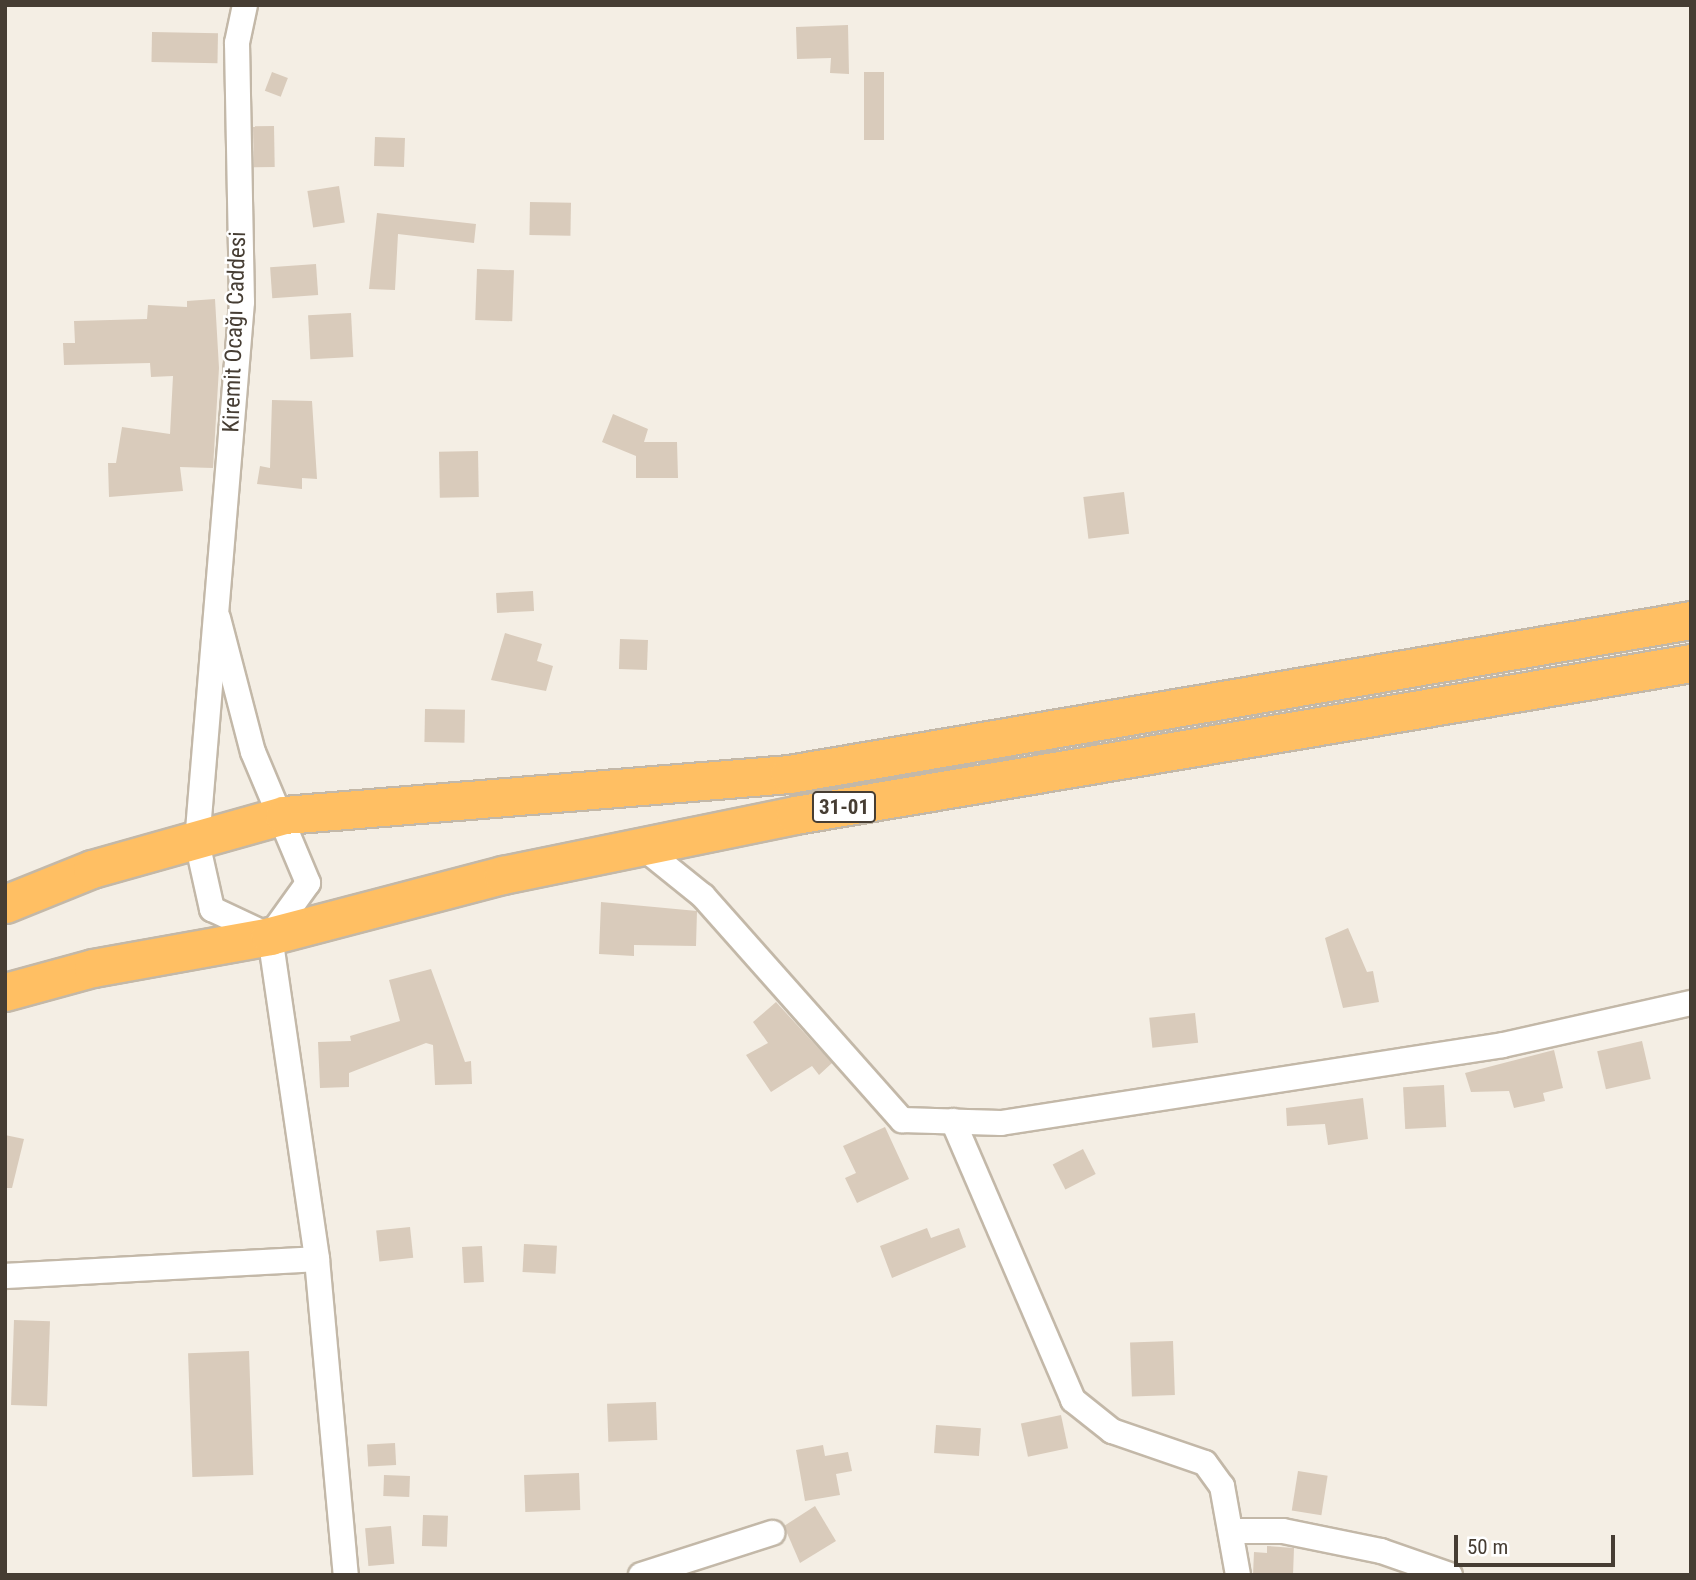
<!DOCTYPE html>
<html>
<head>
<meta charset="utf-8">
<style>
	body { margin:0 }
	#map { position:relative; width:1696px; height:1580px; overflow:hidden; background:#f4eee4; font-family:"Roboto Condensed",sans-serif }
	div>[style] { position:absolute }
	.building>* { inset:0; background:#d9cbbb; transform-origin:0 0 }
	.roads { filter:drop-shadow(2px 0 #c3b8a8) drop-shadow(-2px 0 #c3b8a8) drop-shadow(0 2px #c3b8a8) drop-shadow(0 -2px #c3b8a8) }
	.minor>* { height:24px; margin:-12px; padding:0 12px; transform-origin:12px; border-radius:12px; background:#fff }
	.highway>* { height:37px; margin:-18.5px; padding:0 18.5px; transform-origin:18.5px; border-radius:18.5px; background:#ffbf63 }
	span { translate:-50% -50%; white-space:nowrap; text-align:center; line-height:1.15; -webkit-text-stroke:5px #fff; paint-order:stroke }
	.shield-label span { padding:2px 5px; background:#fff; border:2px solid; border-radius:5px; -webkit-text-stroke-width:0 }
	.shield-label { font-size:21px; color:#463d33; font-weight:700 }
	.street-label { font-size:23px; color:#463d33 }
	.frame { position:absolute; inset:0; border:7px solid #463d33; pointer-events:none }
	.scale { position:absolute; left:1454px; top:1535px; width:161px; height:32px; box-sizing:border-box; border:4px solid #463d33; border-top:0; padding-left:9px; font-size:21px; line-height:24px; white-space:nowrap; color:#463d33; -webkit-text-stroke:5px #fff; paint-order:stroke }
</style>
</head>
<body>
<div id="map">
	<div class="building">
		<div style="clip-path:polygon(848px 25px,849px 74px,830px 73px,831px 58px,797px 59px,796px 27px)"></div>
		<div style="left:152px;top:32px;width:66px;height:30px;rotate:1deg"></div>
		<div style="left:272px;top:72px;width:17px;height:20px;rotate:21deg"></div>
		<div style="left:864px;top:72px;width:20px;height:68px"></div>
		<div style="left:274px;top:126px;width:41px;height:21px;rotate:89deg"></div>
		<div style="left:375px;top:137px;width:30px;height:29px;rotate:2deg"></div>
		<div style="left:339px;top:186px;width:37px;height:32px;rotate:81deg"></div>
		<div style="left:530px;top:202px;width:41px;height:33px;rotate:1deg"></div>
		<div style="clip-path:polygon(377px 213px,476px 224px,474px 243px,398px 234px,395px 290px,369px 289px)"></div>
		<div style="left:316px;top:264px;width:31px;height:46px;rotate:86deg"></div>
		<div style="left:477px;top:269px;width:37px;height:51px;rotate:2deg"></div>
		<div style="clip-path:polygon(215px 299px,219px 368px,213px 468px,180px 467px,183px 491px,109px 497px,108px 463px,116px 463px,122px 427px,170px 434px,173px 376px,151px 377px,150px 363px,64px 365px,63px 343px,75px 343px,74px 321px,147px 319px,148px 305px,187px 307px,187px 301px)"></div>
		<div style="left:351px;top:313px;width:44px;height:43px;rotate:87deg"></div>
		<div style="clip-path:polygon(272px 400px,312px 401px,317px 479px,302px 478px,302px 489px,257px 484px,260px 466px,270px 468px)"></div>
		<div style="clip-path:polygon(613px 414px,648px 429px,644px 442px,677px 442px,678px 478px,636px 478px,636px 456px,602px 442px)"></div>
		<div style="left:478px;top:451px;width:46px;height:39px;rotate:89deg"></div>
		<div style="left:1124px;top:492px;width:42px;height:41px;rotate:83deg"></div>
		<div style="left:533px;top:591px;width:20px;height:37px;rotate:87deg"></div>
		<div style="clip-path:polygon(505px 633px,542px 644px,537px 661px,553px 666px,546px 691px,491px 680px)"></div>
		<div style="left:620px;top:639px;width:28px;height:30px;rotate:2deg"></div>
		<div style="left:425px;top:709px;width:40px;height:33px;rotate:1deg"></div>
		<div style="clip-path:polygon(601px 902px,697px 911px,696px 946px,634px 945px,634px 956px,599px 954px)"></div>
		<div style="clip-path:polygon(1348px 928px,1367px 972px,1373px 971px,1379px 1002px,1343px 1008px,1325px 938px)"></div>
		<div style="clip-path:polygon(431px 969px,465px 1062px,471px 1061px,472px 1084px,435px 1085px,433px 1045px,426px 1043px,349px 1073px,349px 1087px,320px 1088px,318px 1042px,351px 1041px,350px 1036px,400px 1021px,389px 980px)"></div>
		<div style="clip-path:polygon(776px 1002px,832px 1063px,819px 1075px,812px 1066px,771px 1092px,746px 1055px,768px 1043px,753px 1022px)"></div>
		<div style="left:1195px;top:1013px;width:30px;height:46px;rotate:84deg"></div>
		<div style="left:1642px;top:1041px;width:39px;height:46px;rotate:77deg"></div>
		<div style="clip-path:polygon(1554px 1050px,1563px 1088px,1543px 1093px,1545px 1101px,1514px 1108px,1509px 1091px,1471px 1092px,1465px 1073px)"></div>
		<div style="left:1444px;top:1085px;width:42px;height:41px;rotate:87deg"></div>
		<div style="clip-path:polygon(1363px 1098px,1368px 1139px,1328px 1145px,1325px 1124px,1287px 1126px,1286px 1108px)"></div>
		<div style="clip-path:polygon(885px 1127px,909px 1179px,857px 1203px,845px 1178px,856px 1173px,843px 1146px)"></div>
		<div style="clip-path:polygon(5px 1135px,24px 1139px,12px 1188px,5px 1188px)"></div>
		<div style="left:1083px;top:1149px;width:28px;height:34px;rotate:63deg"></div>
		<div style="left:410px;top:1227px;width:31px;height:34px;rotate:84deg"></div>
		<div style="clip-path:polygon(927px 1228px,931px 1238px,959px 1228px,966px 1247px,892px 1278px,880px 1246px)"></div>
		<div style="left:524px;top:1244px;width:33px;height:28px;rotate:3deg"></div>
		<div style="left:482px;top:1246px;width:36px;height:20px;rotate:87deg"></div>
		<div style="left:14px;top:1320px;width:36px;height:85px;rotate:2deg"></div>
		<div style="left:1173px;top:1341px;width:54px;height:43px;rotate:88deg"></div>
		<div style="left:249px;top:1351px;width:124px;height:61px;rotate:88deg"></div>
		<div style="left:656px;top:1402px;width:38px;height:49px;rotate:88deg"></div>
		<div style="left:1061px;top:1415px;width:34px;height:41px;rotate:78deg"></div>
		<div style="left:936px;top:1425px;width:45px;height:28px;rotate:4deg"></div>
		<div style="left:395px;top:1443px;width:22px;height:28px;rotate:87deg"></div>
		<div style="clip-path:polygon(823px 1445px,825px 1456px,848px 1452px,852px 1471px,836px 1474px,840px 1495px,805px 1501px,796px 1450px)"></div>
		<div style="left:1298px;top:1471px;width:30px;height:40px;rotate:9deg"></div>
		<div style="left:579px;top:1473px;width:37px;height:55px;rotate:88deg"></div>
		<div style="left:384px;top:1475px;width:26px;height:21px;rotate:2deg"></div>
		<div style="clip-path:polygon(815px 1506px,836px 1541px,800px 1563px,784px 1526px)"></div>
		<div style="left:423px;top:1515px;width:25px;height:31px;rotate:2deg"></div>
		<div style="left:391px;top:1526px;width:38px;height:26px;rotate:85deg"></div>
		<div style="clip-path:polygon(1267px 1546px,1294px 1548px,1293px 1575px,1253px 1575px,1254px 1552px,1267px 1553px)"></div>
	</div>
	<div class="roads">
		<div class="minor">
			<div style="left:245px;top:5px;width:39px;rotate:102deg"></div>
			<div style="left:237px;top:43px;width:259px;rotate:88.9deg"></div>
			<div style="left:242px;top:302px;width:542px;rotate:94.76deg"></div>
			<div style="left:197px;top:842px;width:69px;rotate:77.4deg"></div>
			<div style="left:212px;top:909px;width:64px;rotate:25deg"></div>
			<div style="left:218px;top:618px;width:138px;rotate:75.4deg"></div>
			<div style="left:253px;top:752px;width:142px;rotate:67.2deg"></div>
			<div style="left:308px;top:883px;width:65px;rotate:125.6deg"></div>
			<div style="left:270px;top:936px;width:326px;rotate:81.7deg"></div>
			<div style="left:317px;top:1259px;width:317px;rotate:84.8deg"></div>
			<div style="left:641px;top:846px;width:80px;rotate:38.9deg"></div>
			<div style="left:703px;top:896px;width:300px;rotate:48.4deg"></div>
			<div style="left:902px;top:1120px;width:99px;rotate:1.7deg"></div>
			<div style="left:1001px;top:1123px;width:508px;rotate:-8.83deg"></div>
			<div style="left:1503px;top:1045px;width:193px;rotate:-12.6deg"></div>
			<div style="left:953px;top:1121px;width:304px;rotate:66.7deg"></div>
			<div style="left:1073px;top:1400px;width:50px;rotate:38.5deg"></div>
			<div style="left:1112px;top:1431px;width:98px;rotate:19deg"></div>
			<div style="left:1205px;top:1463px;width:29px;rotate:54deg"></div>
			<div style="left:1222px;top:1486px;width:90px;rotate:79.8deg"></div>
			<div style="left:5px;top:1276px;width:312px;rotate:-3.1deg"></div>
			<div style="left:1234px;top:1531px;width:49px"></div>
			<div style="left:1283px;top:1531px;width:100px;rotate:11.5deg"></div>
			<div style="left:1381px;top:1551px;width:73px;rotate:19.2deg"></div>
			<div style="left:641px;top:1575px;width:138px;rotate:-17.8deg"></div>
		</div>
		<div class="highway">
			<div style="left:5px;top:904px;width:94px;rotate:-21.9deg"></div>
			<div style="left:92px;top:869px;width:199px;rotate:-15.7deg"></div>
			<div style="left:284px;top:815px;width:507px;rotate:-4.64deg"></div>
			<div style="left:789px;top:774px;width:915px;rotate:-9.69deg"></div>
			<div style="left:5px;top:992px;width:91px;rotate:-15.3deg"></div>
			<div style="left:93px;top:968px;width:180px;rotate:-10.2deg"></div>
			<div style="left:270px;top:936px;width:241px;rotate:-14.7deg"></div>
			<div style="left:503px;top:875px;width:298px;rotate:-11.6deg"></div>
			<div style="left:795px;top:815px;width:909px;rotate:-9.63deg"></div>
		</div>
	</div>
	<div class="shield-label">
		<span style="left:844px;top:807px">31-01</span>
	</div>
	<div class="street-label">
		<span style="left:235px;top:332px;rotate:-88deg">Kiremit Ocağı Caddesi</span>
	</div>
	<div class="frame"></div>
	<div class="scale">50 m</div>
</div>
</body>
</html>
